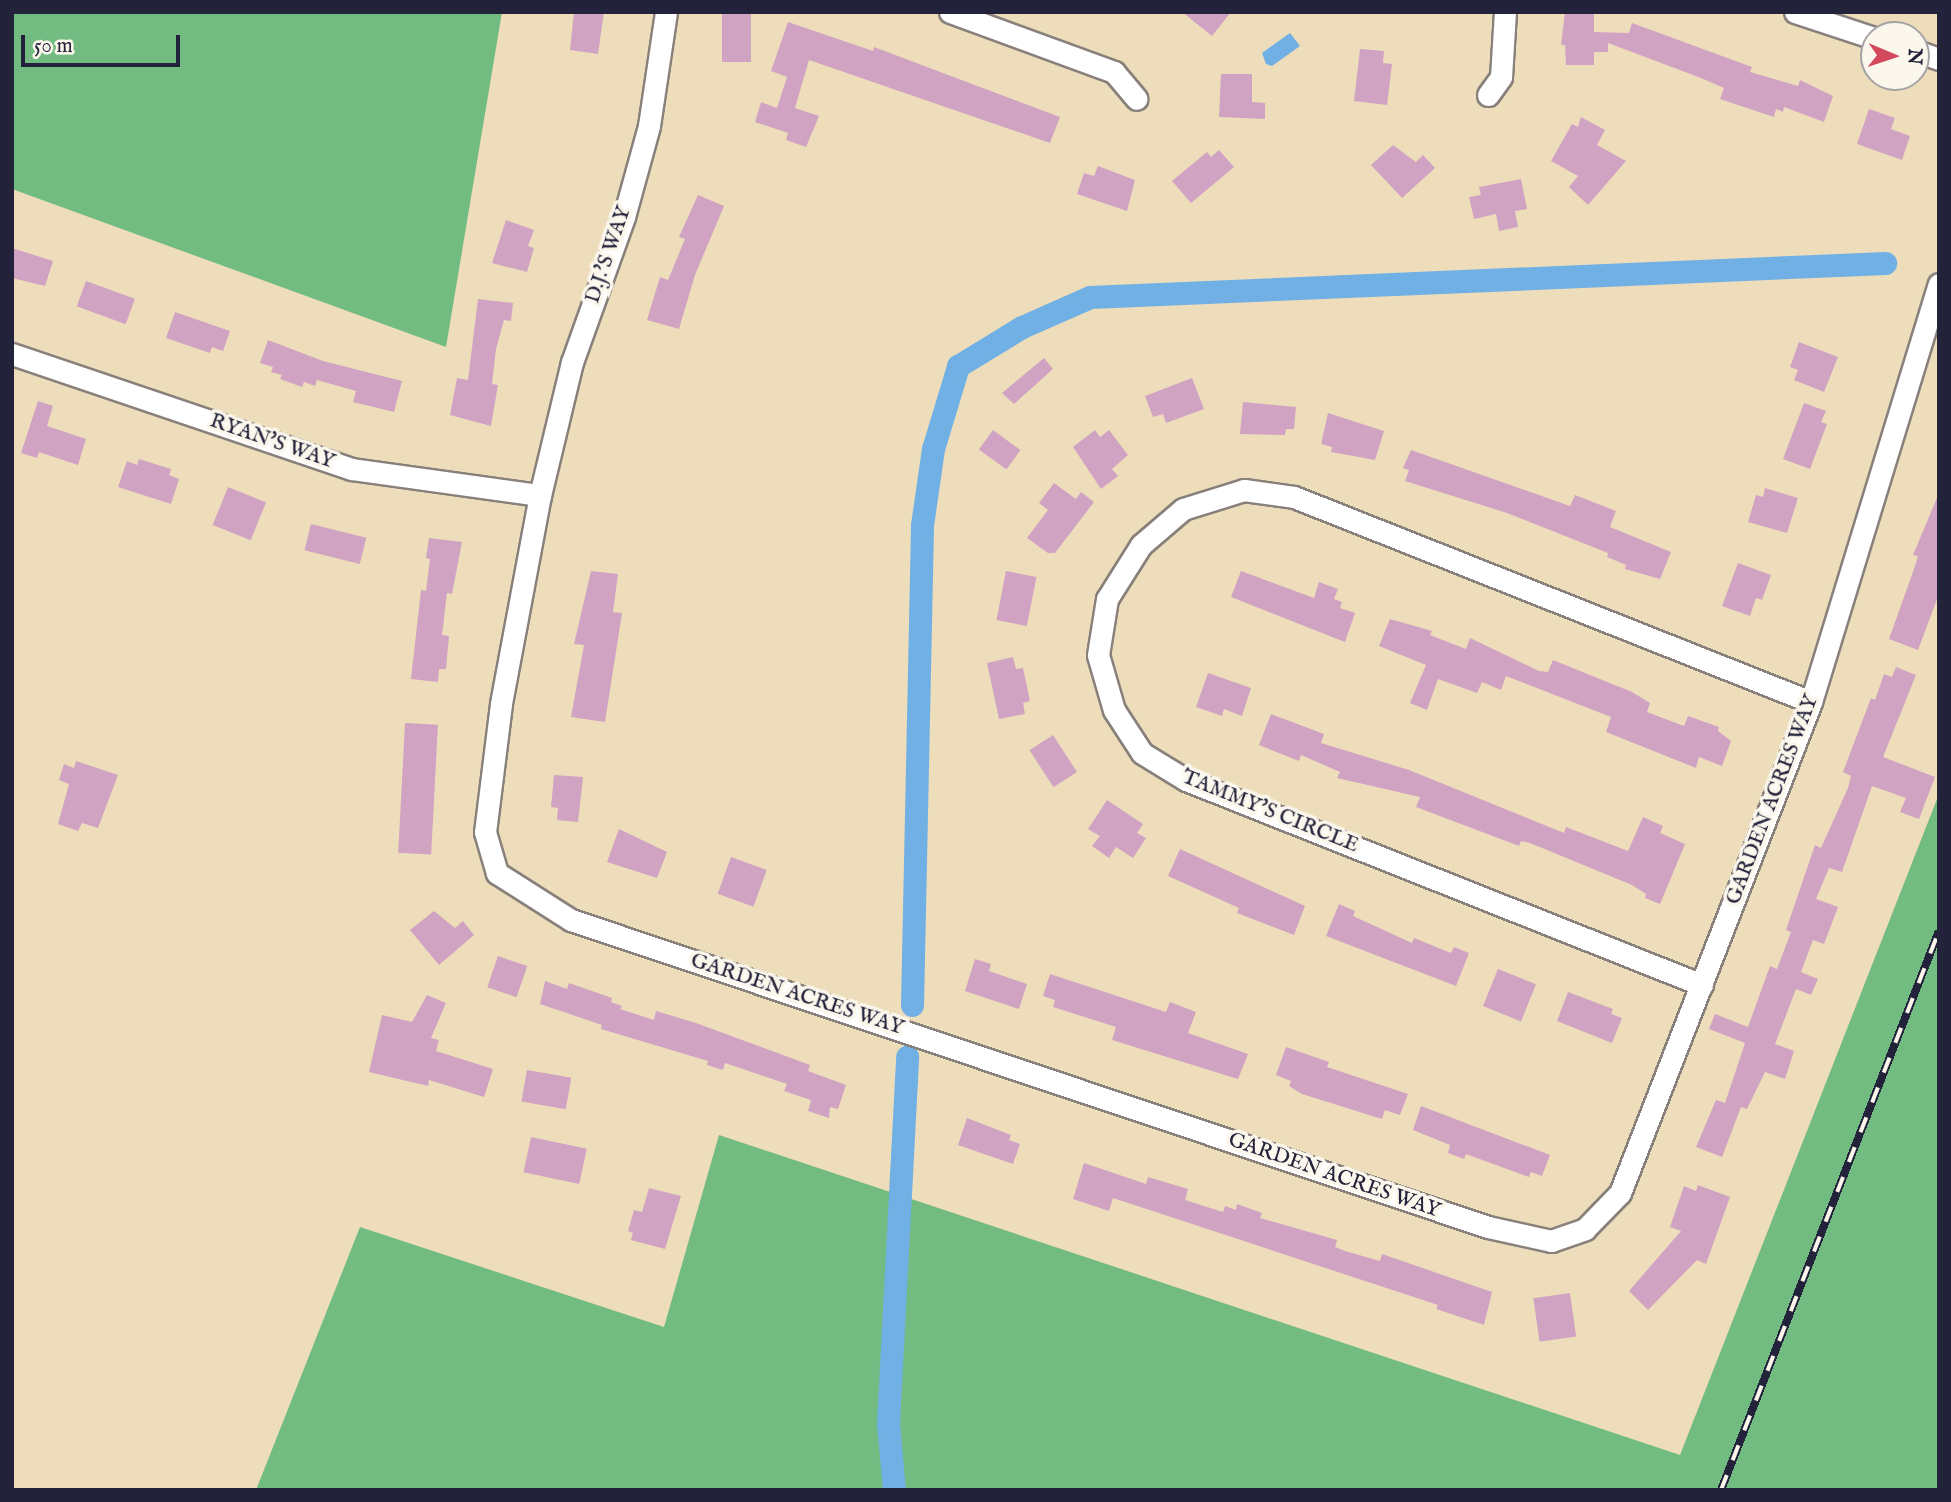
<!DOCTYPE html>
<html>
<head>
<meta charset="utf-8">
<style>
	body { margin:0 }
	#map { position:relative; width:1951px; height:1502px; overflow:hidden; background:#edb; font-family:"IM FELL English",serif }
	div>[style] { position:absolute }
	.forest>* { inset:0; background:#72bb81 }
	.water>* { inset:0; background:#70b0e4 }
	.canal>* { height:23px; margin:-11.5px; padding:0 11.5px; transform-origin:11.5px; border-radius:11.5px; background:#70b0e4 }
	.building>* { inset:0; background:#d1a3c2; transform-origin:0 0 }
	.roads { filter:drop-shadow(2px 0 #88807b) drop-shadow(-2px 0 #88807b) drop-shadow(0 2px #88807b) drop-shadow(0 -2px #88807b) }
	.street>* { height:21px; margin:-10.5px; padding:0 10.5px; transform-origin:10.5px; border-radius:10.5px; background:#fff }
	.rail>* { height:8px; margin-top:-4px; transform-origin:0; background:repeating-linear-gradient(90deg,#fbf7ec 0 16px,#22223b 0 32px); box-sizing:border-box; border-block:2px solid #22223b }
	span { translate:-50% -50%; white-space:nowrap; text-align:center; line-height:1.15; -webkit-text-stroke:7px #fbf7ec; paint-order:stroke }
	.street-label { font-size:21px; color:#22223b }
	.frame { position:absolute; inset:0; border:14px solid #22223b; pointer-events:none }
	.north { position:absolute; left:1860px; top:21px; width:70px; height:70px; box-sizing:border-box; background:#fbf7ec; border:2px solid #a4a2a5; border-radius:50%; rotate:92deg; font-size:19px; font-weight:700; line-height:28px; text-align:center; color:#22223b }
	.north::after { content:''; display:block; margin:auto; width:24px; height:32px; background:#d1495b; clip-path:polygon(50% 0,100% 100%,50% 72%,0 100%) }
	.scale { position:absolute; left:21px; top:35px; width:159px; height:32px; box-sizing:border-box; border:4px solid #22223b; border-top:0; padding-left:9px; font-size:21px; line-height:24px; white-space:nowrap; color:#22223b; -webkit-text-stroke:5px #fbf7ec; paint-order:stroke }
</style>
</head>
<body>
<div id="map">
	<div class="forest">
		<div style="clip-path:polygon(12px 12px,502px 12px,446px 347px,12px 189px)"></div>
		<div style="clip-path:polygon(1939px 794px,1939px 1490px,256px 1490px,360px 1227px,664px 1327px,719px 1135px,1680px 1455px)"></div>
	</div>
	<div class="water">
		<div style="clip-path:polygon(1290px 33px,1300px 46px,1272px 66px,1266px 64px,1262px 53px)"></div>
	</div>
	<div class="canal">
		<div style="left:912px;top:1005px;width:480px;rotate:-88.8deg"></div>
		<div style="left:922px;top:525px;width:77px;rotate:-81.8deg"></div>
		<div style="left:933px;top:449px;width:87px;rotate:-73.2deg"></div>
		<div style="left:958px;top:366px;width:75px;rotate:-31.4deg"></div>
		<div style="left:1022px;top:327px;width:74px;rotate:-23.8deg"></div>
		<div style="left:1090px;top:297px;width:796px;rotate:-2.45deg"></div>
		<div style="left:894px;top:1490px;width:67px;rotate:-95.1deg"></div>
		<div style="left:888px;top:1423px;width:367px;rotate:-87deg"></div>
	</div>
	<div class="building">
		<div style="clip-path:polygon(574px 12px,604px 12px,598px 54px,570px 50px)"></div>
		<div style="left:722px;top:12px;width:29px;height:50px"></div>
		<div style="clip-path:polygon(1182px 12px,1231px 12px,1212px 36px)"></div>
		<div style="clip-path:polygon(1565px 12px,1594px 12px,1594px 32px,1629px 33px,1632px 23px,1752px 67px,1750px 72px,1798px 86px,1800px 80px,1833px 96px,1824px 122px,1784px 107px,1783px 112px,1776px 109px,1774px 117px,1720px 99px,1724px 88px,1701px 78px,1608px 43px,1608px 52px,1594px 52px,1594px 65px,1566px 65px,1565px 45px,1561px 45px)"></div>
		<div style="clip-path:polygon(788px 22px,873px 51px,874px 47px,1060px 117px,1050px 143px,809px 60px,795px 108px,819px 116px,806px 147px,786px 140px,788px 133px,755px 122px,761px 102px,777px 108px,787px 77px,771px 71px)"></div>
		<div style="clip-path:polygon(1360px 49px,1384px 51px,1383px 63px,1392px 64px,1387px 105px,1354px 101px)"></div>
		<div style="clip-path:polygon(1221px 74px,1252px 74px,1252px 102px,1265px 103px,1265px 119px,1219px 117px)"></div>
		<div style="clip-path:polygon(1869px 109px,1895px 118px,1891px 129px,1910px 136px,1902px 160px,1857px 144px)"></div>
		<div style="clip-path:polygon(1581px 117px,1605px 130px,1597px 145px,1626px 161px,1588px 205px,1569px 187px,1578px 176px,1551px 161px,1572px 124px,1578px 127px)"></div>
		<div style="clip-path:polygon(1393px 145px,1416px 162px,1423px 155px,1435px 168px,1402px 198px,1371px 165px)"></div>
		<div style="clip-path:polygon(1219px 150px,1234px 167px,1191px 203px,1172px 181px,1207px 152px,1211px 157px)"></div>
		<div style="clip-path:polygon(1098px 166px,1135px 180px,1127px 211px,1077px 194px,1084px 173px,1094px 176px)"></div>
		<div style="clip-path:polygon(1521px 179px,1527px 209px,1515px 211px,1518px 227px,1499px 231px,1496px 214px,1474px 219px,1469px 197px,1481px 195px,1479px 187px)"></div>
		<div style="clip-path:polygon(698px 195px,724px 206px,695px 275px,679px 329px,647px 320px,660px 277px,668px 280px,685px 239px,679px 237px)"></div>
		<div style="clip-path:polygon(506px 220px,534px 230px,528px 246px,534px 248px,527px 272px,492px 263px)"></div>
		<div style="clip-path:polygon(12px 248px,53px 261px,45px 286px,12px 278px)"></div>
		<div style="left:86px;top:281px;width:52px;height:27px;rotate:20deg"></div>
		<div style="clip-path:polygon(478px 299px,513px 303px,511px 321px,504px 320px,496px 349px,492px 384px,498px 385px,491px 426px,450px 415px,457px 378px,468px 380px)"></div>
		<div style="clip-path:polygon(175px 312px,230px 331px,223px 351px,212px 347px,210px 353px,166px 338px)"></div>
		<div style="clip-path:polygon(268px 340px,323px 361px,402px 381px,394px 412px,353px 402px,356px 391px,317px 380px,315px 386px,304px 382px,302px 387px,280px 379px,282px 375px,271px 372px,273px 367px,260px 363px)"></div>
		<div style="clip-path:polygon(1799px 342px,1838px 357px,1824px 392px,1794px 380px,1798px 370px,1790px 367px)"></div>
		<div style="clip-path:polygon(1044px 358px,1053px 369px,1014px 404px,1002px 393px)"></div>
		<div style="clip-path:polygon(1192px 378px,1204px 409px,1166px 423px,1163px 414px,1153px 417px,1145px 396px)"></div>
		<div style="clip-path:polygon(38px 401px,53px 406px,47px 426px,86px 439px,78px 465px,39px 452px,37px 458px,21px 453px)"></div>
		<div style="clip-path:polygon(1243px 402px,1296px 407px,1294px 429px,1286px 429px,1285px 435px,1240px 434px)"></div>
		<div style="clip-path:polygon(1804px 403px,1826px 411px,1821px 422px,1827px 424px,1810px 469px,1783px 459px)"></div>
		<div style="clip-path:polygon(1328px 413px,1384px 431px,1375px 460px,1331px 452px,1332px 447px,1321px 444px)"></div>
		<div style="left:993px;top:430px;width:34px;height:24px;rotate:36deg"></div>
		<div style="clip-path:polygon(1095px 430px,1100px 437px,1109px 430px,1128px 455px,1112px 469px,1118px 476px,1101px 489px,1073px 447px)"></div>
		<div style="clip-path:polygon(1411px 450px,1570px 506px,1575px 495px,1616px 511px,1610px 527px,1671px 552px,1660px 579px,1625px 569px,1626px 565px,1607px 557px,1608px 553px,1507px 513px,1405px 481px,1409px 470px,1403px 468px)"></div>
		<div style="clip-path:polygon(139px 459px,171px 469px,169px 475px,179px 479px,171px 504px,118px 487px,127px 461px,137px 465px)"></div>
		<div style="clip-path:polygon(1054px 483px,1076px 499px,1081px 492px,1094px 502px,1055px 553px,1048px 553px,1027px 538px,1048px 510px,1039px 503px)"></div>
		<div style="left:228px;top:487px;width:41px;height:41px;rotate:22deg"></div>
		<div style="clip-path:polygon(1765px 488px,1798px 498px,1787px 533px,1748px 522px,1756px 495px,1763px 497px)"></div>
		<div style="clip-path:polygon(1939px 493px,1939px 594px,1918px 650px,1889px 639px,1914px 569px,1918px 556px,1913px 555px)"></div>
		<div style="left:311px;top:524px;width:57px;height:27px;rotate:14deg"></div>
		<div style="clip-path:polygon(429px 538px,462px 542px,452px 594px,447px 593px,442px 635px,449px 636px,446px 669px,439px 669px,438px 682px,411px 679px,421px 590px,426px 591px,430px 559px,426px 558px)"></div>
		<div style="clip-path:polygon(1738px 563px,1771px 575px,1762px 600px,1756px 598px,1750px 616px,1722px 606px)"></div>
		<div style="clip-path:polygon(591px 571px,618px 574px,613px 612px,622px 613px,605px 722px,571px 717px,584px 645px,574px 644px)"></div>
		<div style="left:1006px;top:571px;width:31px;height:50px;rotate:11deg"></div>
		<div style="clip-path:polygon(1241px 571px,1314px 598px,1319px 582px,1338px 589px,1334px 599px,1342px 602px,1340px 608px,1355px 613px,1345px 642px,1231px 597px)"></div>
		<div style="clip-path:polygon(1390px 619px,1432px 631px,1430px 635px,1466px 649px,1470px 638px,1539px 671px,1548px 672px,1553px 660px,1632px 692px,1650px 703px,1647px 712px,1684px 726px,1688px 716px,1719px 727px,1718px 731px,1731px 741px,1722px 766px,1699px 757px,1696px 768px,1606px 732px,1611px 717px,1506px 676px,1501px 690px,1482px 682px,1477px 693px,1438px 679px,1427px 710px,1410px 703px,1426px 665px,1379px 646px)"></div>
		<div style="clip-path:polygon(1013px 657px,1016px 669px,1023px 668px,1030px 701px,1023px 703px,1025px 714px,999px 719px,987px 663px)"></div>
		<div style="clip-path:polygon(1896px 667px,1916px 675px,1883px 757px,1935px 777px,1919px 819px,1900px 812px,1906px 798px,1872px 786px,1842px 872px,1829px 868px,1816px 899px,1838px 907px,1824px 944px,1813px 940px,1801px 972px,1818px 979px,1811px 995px,1796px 989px,1775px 1044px,1794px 1051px,1785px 1079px,1765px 1072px,1747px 1109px,1741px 1107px,1722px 1157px,1696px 1147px,1716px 1100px,1725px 1103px,1745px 1043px,1709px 1029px,1715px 1014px,1748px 1027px,1770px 966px,1777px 969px,1791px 932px,1786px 930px,1815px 845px,1821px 848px,1848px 788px,1851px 776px,1843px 772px,1871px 698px,1875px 700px,1884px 674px,1892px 677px)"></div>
		<div style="clip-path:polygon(1208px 673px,1251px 688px,1242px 716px,1224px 709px,1222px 716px,1196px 707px)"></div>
		<div style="clip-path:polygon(1271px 714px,1324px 734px,1321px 743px,1409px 770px,1564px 833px,1566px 827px,1628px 851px,1643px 817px,1663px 826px,1660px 833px,1685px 844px,1660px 904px,1645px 898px,1646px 894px,1632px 885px,1530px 843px,1521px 841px,1519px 846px,1416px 807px,1420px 797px,1337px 778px,1340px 772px,1301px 755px,1299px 761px,1259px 745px)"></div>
		<div style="left:405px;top:723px;width:33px;height:130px;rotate:3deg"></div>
		<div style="left:1053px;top:735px;width:44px;height:28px;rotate:57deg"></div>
		<div style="clip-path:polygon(76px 761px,118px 775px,98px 828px,82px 823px,78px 831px,58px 824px,69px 784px,59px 780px,64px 764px,74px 768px)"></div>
		<div style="clip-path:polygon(554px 775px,583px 777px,578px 822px,557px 820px,558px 808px,551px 807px)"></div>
		<div style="clip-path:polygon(1107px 800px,1143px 824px,1137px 833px,1146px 838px,1133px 858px,1116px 847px,1109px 858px,1092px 846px,1100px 836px,1088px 829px)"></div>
		<div style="clip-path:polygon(619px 829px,667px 852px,657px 878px,607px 862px)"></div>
		<div style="clip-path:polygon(1180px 849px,1305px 906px,1294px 935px,1237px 913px,1239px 908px,1168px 876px)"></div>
		<div style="left:731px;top:857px;width:38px;height:39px;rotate:20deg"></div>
		<div style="clip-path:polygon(1339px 904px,1355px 911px,1353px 916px,1412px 943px,1414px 938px,1451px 953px,1454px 947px,1469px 953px,1456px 986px,1326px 936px)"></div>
		<div style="clip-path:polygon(434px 911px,455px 928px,463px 921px,474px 935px,439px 965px,410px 930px)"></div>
		<div style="left:498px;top:956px;width:31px;height:33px;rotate:19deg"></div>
		<div style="clip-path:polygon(975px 959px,991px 964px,989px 971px,1027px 984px,1019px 1009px,965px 991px)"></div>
		<div style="left:1498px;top:969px;width:41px;height:40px;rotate:22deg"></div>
		<div style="clip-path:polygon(1050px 974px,1166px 1012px,1170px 1002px,1196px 1012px,1188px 1033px,1248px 1054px,1238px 1079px,1112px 1040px,1116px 1027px,1053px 1007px,1055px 1000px,1043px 996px)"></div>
		<div style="clip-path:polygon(545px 981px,567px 989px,569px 983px,612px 998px,611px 1002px,622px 1006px,620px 1009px,654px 1020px,656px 1011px,696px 1023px,810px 1065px,808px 1071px,846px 1085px,838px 1109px,830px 1107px,829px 1118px,808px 1111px,811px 1100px,784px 1091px,787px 1084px,725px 1063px,723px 1070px,707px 1065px,708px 1061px,601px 1029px,602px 1025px,540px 1004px)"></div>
		<div style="clip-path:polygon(1568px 992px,1613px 1009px,1611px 1014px,1622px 1018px,1612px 1043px,1557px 1021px)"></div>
		<div style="clip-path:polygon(427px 995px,446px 1003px,431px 1038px,439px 1040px,436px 1051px,493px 1069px,484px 1097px,429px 1080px,428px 1086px,369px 1072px,382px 1015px,412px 1022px)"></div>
		<div style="clip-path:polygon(1286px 1047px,1329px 1062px,1327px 1067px,1408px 1094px,1400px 1115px,1385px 1110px,1382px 1119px,1302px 1094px,1289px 1086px,1291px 1081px,1276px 1075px)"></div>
		<div style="left:527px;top:1070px;width:45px;height:32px;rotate:10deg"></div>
		<div style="clip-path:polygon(1421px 1106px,1550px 1155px,1542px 1176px,1531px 1172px,1529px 1177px,1466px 1154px,1464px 1159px,1448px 1153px,1450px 1145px,1413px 1130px)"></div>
		<div style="clip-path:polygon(967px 1118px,1011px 1135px,1009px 1140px,1020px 1144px,1013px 1164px,958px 1145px)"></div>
		<div style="left:531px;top:1137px;width:57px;height:36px;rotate:12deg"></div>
		<div style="clip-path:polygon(1084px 1163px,1146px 1184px,1148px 1177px,1188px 1189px,1185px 1200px,1223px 1212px,1225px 1206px,1236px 1210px,1237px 1204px,1262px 1213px,1260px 1218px,1337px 1240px,1335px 1247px,1345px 1251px,1380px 1261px,1382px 1254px,1492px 1292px,1484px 1325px,1436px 1309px,1438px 1305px,1113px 1198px,1109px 1211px,1073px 1199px)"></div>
		<div style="clip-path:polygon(1698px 1185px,1730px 1197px,1706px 1264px,1697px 1260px,1648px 1310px,1629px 1291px,1681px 1231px,1670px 1227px,1684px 1186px,1696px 1191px)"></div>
		<div style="clip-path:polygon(649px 1188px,681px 1196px,665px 1249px,631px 1240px,633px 1233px,628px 1231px,634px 1210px,642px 1212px)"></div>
		<div style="left:1570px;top:1293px;width:44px;height:37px;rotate:82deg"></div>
	</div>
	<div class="roads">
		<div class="street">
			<div style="left:666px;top:12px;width:115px;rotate:98.5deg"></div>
			<div style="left:649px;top:126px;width:94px;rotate:105.4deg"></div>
			<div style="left:624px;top:217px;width:154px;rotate:109.7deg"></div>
			<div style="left:572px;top:362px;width:137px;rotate:103.5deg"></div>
			<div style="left:540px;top:495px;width:213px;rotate:100.6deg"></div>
			<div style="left:501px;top:704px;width:129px;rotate:97.1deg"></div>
			<div style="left:485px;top:832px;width:43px;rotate:73.7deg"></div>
			<div style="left:497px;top:873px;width:88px;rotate:32.4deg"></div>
			<div style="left:571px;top:920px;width:967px;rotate:18.51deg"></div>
			<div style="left:1488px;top:1227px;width:65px;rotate:12.5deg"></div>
			<div style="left:1551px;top:1241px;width:36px;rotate:-19deg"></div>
			<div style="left:1585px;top:1229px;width:50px;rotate:-45.8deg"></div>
			<div style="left:1620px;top:1193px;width:527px;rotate:-68.74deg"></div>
			<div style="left:1811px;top:702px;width:437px;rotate:-73deg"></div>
			<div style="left:950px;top:12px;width:175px;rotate:20.1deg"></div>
			<div style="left:1114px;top:72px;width:35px;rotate:50deg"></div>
			<div style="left:1795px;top:12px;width:83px;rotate:18.2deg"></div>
			<div style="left:1916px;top:51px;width:24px;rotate:19deg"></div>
			<div style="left:1488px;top:95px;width:22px;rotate:-54deg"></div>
			<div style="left:1501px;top:77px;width:65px;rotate:-86.5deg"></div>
			<div style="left:12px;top:354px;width:359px;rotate:18.7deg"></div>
			<div style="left:352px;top:469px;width:190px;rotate:7.9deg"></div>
			<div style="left:1702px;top:985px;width:555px;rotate:-158.33deg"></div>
			<div style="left:1186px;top:780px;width:52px;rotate:-148.5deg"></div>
			<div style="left:1142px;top:753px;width:51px;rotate:-123.1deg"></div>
			<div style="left:1114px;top:710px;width:57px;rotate:-106.2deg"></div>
			<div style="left:1098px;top:655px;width:57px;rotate:-80.9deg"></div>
			<div style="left:1107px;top:599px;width:64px;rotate:-57.8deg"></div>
			<div style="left:1141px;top:545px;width:55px;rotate:-40.6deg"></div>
			<div style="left:1183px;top:509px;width:64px;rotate:-17.3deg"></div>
			<div style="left:1244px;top:490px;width:50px;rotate:8deg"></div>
			<div style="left:1294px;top:497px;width:556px;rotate:21.63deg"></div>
		</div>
	</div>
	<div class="rail">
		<div style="left:1721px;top:1490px;width:600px;rotate:-68.7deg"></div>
	</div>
	<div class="street-label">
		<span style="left:609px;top:255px;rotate:-71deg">D.J.'S WAY</span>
		<span style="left:272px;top:442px;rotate:19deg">RYAN'S WAY</span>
		<span style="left:1773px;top:800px;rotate:-69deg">GARDEN ACRES WAY</span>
		<span style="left:1270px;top:812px;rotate:22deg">TAMMY'S CIRCLE</span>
		<span style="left:797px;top:995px;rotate:18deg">GARDEN ACRES WAY</span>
		<span style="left:1334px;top:1176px;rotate:19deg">GARDEN ACRES WAY</span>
	</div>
	<div class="frame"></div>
	<div class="north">N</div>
	<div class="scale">50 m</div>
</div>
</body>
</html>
